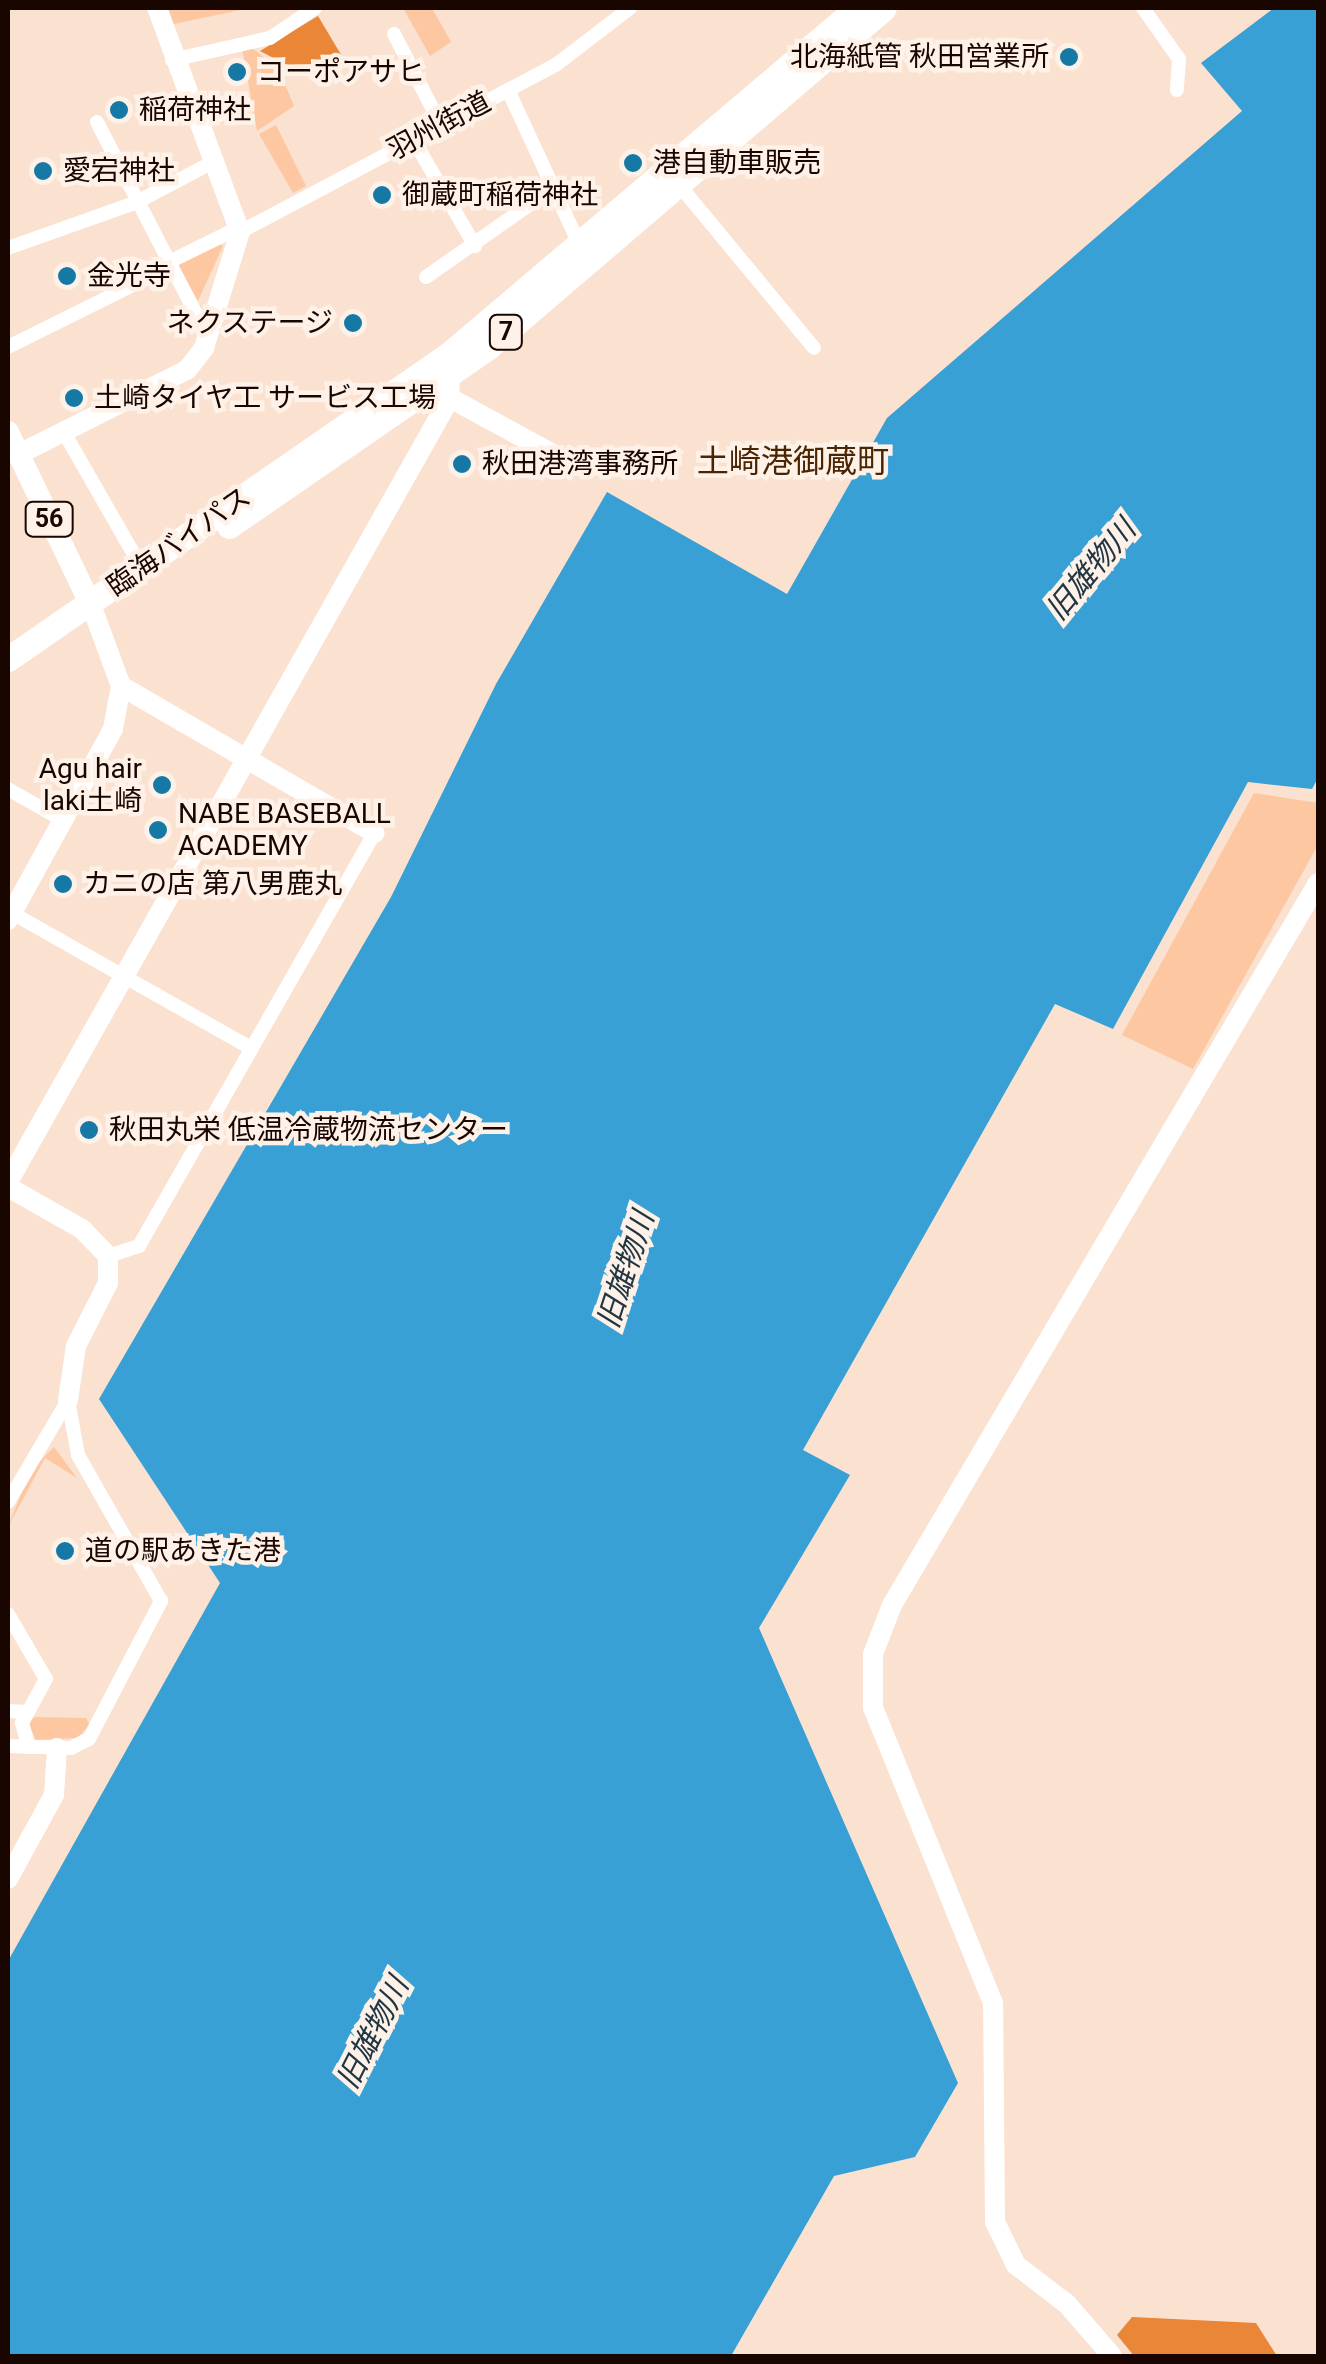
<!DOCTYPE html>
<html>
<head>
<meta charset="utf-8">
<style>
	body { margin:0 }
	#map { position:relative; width:1326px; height:2364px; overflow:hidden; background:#fbe1d0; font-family:Roboto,"Noto Sans JP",sans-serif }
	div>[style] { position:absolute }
	.green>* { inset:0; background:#fdc7a2 }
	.forest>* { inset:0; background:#ea8638 }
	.water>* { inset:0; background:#38a0d5 }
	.street>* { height:14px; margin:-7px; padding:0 7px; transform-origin:7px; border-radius:7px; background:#fff }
	.secondary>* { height:20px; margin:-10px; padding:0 10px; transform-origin:10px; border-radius:10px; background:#fff }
	.primary>* { height:22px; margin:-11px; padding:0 11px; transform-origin:11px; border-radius:11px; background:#fff }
	.highway>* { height:25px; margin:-12.5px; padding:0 12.5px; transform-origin:12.5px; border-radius:12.5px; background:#fff }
	.dots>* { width:28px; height:28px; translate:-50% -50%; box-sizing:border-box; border:5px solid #fef1e8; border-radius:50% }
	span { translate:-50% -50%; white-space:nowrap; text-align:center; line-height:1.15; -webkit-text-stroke:9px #fef1e8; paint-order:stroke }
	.shield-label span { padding:2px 8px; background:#fef1e8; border:2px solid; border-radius:8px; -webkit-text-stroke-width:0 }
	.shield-label { font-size:25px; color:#1a0600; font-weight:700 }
	.poi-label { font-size:28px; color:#1a0600 }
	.right { translate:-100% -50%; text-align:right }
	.left { translate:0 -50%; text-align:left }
	.street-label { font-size:28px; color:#1a0600 }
	.water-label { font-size:30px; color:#203643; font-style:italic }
	.quarter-label { font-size:32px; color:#4b2403 }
	.frame { position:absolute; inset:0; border:10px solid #1a0600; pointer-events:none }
</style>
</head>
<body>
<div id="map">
	<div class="green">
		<div style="clip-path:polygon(165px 8px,250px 8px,169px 25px)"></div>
		<div style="clip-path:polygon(403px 8px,432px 8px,451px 42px,430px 56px)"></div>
		<div style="clip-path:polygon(251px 47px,279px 70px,294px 106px,257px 131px,242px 48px)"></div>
		<div style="clip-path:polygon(276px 125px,306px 186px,293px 193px,259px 134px)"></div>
		<div style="clip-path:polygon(218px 242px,223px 246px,198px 301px,176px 263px)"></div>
		<div style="clip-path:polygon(1254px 793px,1318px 803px,1318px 845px,1193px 1069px,1122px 1035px)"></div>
		<div style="clip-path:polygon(54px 1447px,77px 1478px,45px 1458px,8px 1527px,30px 1471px)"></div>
		<div style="clip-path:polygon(34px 1717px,86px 1718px,90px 1725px,77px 1738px,36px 1740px,28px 1723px)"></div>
	</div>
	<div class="forest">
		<div style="clip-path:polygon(318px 16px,346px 63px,287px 65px,260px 51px)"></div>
		<div style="clip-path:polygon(1132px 2317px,1256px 2323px,1277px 2356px,1134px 2356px,1117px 2335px)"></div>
	</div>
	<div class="water">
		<div style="clip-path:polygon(1274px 8px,1318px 8px,1318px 778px,1312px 789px,1248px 782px,1113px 1029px,1055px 1004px,803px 1450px,850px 1475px,759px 1628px,958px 2083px,915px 2157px,834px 2176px,731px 2356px,8px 2356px,8px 1961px,220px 1583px,99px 1399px,391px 897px,496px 684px,607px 492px,787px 594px,887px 418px,1242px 111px,1201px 63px)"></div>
	</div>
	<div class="street">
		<div style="left:1143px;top:8px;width:62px;rotate:54.8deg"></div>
		<div style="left:1179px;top:59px;width:31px;rotate:94deg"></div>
		<div style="left:394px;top:34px;width:102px;rotate:62.7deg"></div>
		<div style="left:172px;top:60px;width:100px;rotate:-12.7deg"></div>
		<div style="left:270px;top:38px;width:54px;rotate:-33.7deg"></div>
		<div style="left:508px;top:90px;width:172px;rotate:65.2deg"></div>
		<div style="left:97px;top:122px;width:237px;rotate:62.7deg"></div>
		<div style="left:199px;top:124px;width:50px;rotate:-25deg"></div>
		<div style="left:413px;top:139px;width:124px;rotate:59.9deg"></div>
		<div style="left:680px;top:186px;width:210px;rotate:50.4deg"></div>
		<div style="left:240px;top:232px;width:359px;rotate:-27.9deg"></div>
		<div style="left:557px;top:64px;width:92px;rotate:-37.5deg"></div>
		<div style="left:8px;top:248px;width:137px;rotate:-19.6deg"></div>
		<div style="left:137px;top:202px;width:90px;rotate:-27.7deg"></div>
		<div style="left:169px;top:262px;width:79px;rotate:-26.2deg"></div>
		<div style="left:426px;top:277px;width:126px;rotate:-35deg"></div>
		<div style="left:8px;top:347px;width:182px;rotate:-26.4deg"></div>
		<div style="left:65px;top:434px;width:151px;rotate:60.2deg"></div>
		<div style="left:8px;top:789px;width:64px;rotate:29.7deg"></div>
		<div style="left:12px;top:913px;width:274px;rotate:29.5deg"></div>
		<div style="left:108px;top:1256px;width:33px;rotate:-18deg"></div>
		<div style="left:139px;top:1246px;width:476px;rotate:-60.3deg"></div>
		<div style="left:8px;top:1502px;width:118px;rotate:-59.5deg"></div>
		<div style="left:8px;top:1614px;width:75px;rotate:59.7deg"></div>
		<div style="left:46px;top:1679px;width:50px;rotate:118.6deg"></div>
		<div style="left:22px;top:1723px;width:25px;rotate:74deg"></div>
		<div style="left:8px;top:1711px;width:20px;rotate:3deg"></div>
		<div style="left:8px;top:1746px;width:63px;rotate:1.8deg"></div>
		<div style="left:71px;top:1748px;width:20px;rotate:-27deg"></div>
		<div style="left:89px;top:1739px;width:156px;rotate:-62.4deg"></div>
		<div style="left:161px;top:1601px;width:168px;rotate:-119.6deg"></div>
		<div style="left:78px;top:1455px;width:56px;rotate:-100.3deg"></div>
	</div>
	<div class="secondary">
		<div style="left:450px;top:398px;width:123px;rotate:28.6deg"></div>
		<div style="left:17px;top:455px;width:190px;rotate:-26.6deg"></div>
		<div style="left:187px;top:370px;width:28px;rotate:-52deg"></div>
		<div style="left:204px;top:348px;width:121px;rotate:-72.8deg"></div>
		<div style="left:240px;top:232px;width:239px;rotate:-110.3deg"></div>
		<div style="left:121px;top:686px;width:293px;rotate:30.1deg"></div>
		<div style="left:8px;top:920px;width:218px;rotate:-61.2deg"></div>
		<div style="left:113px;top:729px;width:44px;rotate:-79.5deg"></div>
		<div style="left:121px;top:686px;width:86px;rotate:-110.3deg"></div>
		<div style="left:8px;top:1182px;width:900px;rotate:-60.59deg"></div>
		<div style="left:450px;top:398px;width:36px;rotate:-92deg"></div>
		<div style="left:8px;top:1187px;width:85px;rotate:29.6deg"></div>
		<div style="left:82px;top:1229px;width:37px;rotate:46deg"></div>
		<div style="left:108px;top:1256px;width:27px;rotate:90deg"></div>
		<div style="left:108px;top:1283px;width:71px;rotate:116.9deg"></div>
		<div style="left:76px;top:1346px;width:55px;rotate:98.4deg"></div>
		<div style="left:8px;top:1879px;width:96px;rotate:-61.3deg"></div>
		<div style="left:54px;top:1795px;width:47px;rotate:-86.3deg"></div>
		<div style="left:1112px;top:2356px;width:69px;rotate:-130.9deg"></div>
		<div style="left:1067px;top:2304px;width:64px;rotate:-142.6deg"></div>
		<div style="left:1016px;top:2265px;width:48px;rotate:-116deg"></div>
		<div style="left:995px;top:2222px;width:219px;rotate:-90.5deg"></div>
		<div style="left:993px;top:2003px;width:318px;rotate:-112.1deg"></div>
		<div style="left:873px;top:1708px;width:54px;rotate:-90deg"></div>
		<div style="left:873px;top:1654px;width:53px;rotate:-68.8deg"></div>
		<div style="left:892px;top:1605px;width:838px;rotate:-59.46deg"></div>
	</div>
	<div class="primary">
		<div style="left:8px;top:432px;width:192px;rotate:64.4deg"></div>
	</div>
	<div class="highway">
		<div style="left:229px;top:526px;width:315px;rotate:-34.6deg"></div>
		<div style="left:488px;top:347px;width:521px;rotate:-40.57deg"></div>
		<div style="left:8px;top:659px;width:535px;rotate:-34.64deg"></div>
		<div style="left:448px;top:355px;width:536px;rotate:-40.31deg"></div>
	</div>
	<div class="dots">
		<div style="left:1069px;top:57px;background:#1678a4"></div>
		<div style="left:237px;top:72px;background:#1678a4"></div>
		<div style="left:119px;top:110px;background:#1678a4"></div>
		<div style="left:633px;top:163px;background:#1678a4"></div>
		<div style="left:43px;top:171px;background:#1678a4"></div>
		<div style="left:382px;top:195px;background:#1678a4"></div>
		<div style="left:67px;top:276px;background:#1678a4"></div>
		<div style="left:353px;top:323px;background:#1678a4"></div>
		<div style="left:74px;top:398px;background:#1678a4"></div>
		<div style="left:462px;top:464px;background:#1678a4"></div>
		<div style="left:162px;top:785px;background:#1678a4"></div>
		<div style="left:158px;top:830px;background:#1678a4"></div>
		<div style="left:63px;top:884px;background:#1678a4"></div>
		<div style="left:89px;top:1130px;background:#1678a4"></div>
		<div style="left:65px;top:1551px;background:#1678a4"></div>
	</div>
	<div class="shield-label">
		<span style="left:506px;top:332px">7</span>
		<span style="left:49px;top:519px">56</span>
	</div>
	<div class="poi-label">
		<span class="right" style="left:1049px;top:57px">北海紙管 秋田営業所</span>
		<span class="left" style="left:257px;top:72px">コーポアサヒ</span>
		<span class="left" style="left:139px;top:110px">稲荷神社</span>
		<span class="left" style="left:653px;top:163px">港自動車販売</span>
		<span class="left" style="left:63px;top:171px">愛宕神社</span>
		<span class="left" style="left:402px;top:195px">御蔵町稲荷神社</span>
		<span class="left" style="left:87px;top:276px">金光寺</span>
		<span class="right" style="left:333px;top:323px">ネクステージ</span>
		<span class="left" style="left:94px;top:398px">土崎タイヤ工 サービス工場</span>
		<span class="left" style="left:482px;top:464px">秋田港湾事務所</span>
		<span class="right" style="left:142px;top:785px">Agu hair<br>laki土崎</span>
		<span class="left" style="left:178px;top:830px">NABE BASEBALL<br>ACADEMY</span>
		<span class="left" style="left:83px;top:884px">カニの店 第八男鹿丸</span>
		<span class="left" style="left:109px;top:1130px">秋田丸栄 低温冷蔵物流センター</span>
		<span class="left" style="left:85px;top:1551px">道の駅あきた港</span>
	</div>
	<div class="street-label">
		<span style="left:439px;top:126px;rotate:-28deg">羽州街道</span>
		<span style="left:179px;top:542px;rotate:-35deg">臨海バイパス</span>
	</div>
	<div class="water-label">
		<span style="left:1091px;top:570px;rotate:-50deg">旧雄物川</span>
		<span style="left:626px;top:1270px;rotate:-72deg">旧雄物川</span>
		<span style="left:373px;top:2033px;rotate:-63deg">旧雄物川</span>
	</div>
	<div class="quarter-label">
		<span style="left:793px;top:461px">土崎港御蔵町</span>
	</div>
	<div class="frame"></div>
</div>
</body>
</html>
